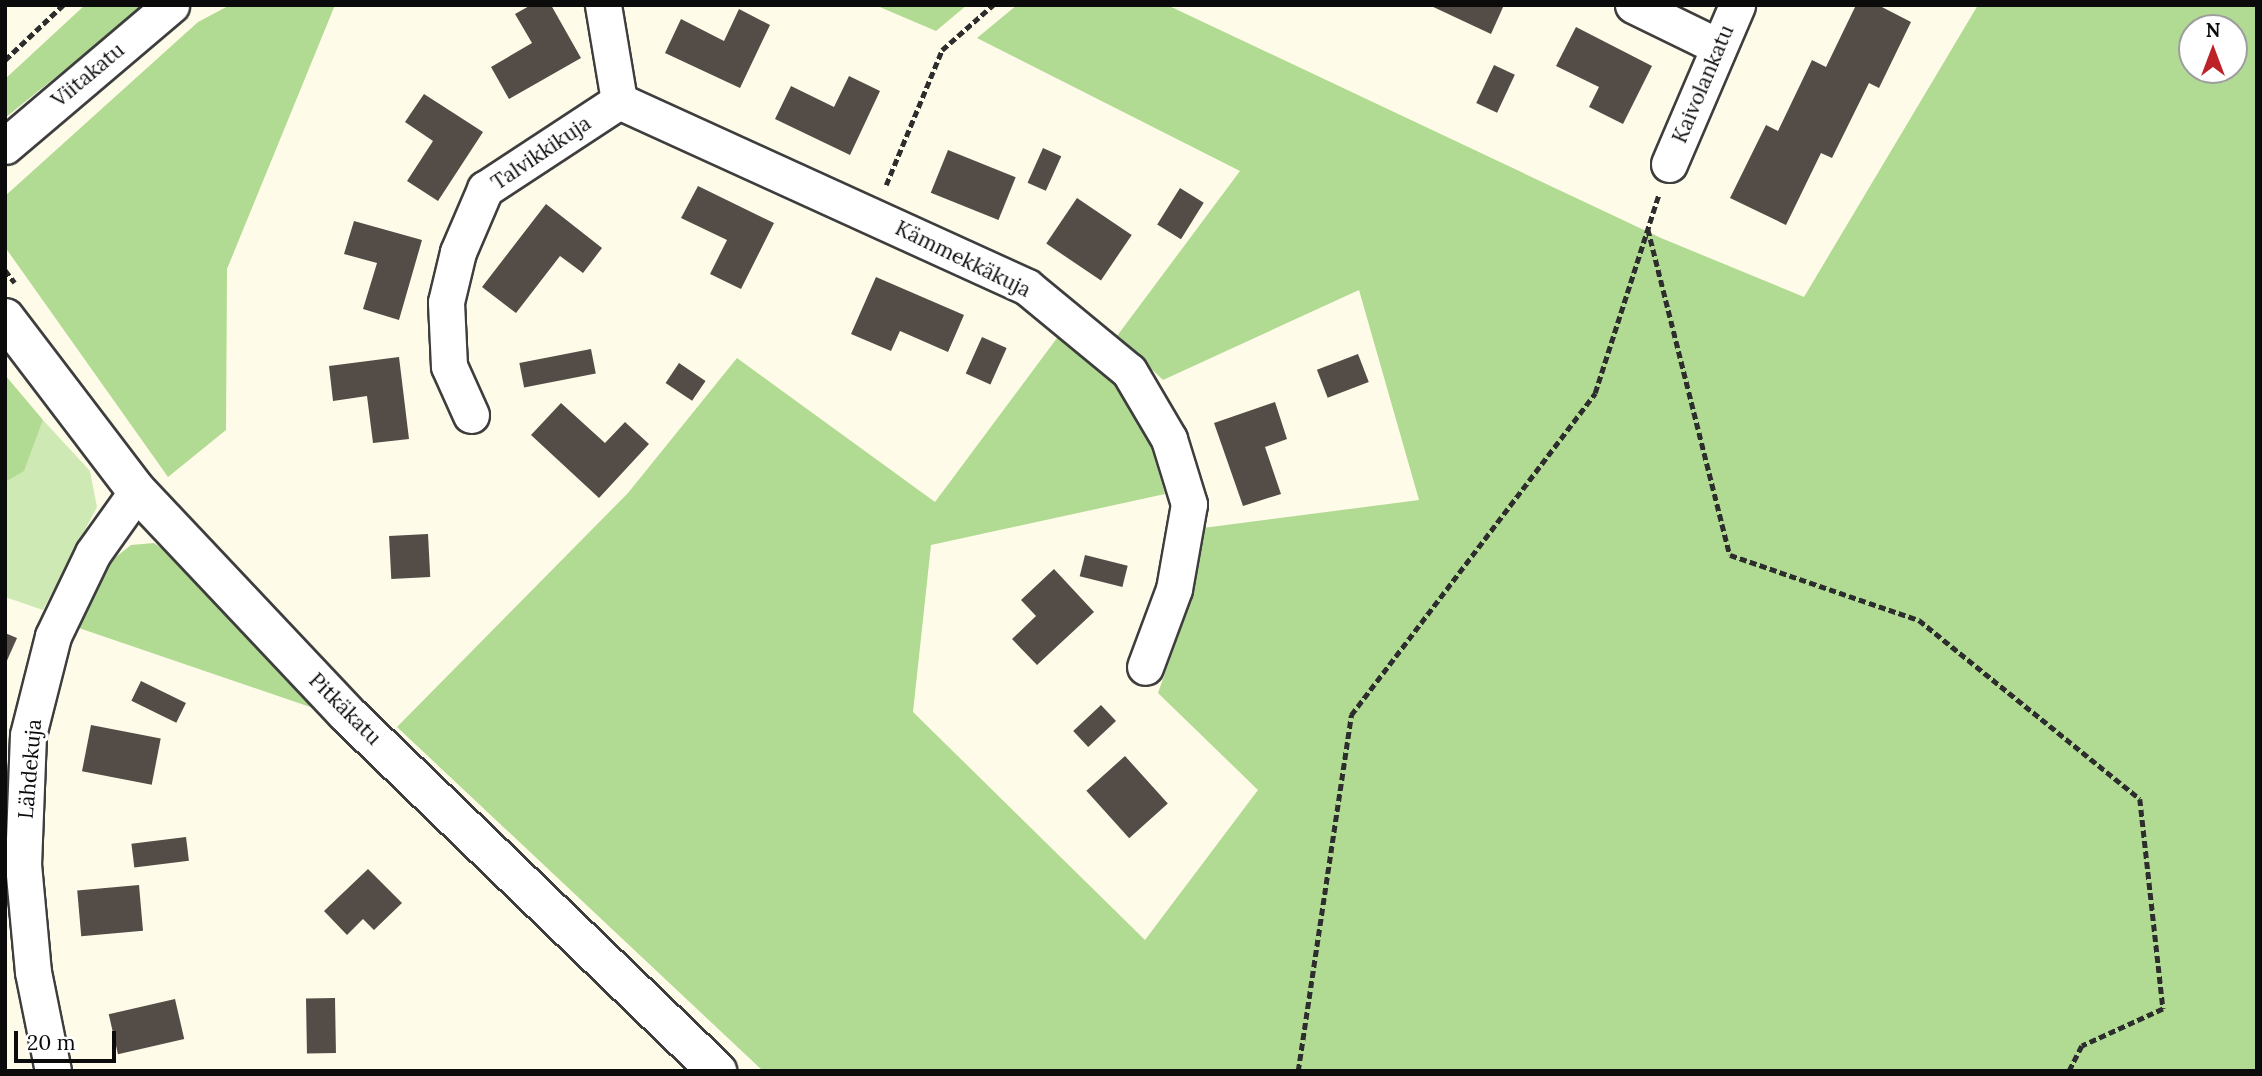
<!DOCTYPE html>
<html>
<head>
<meta charset="utf-8">
<style>
	body { margin:0 }
	#map { position:relative; width:2262px; height:1076px; overflow:hidden; background:#fffbe9; font-family:Lora,serif }
	div>[style] { position:absolute }
	.green>* { inset:0; background:#cee9b3 }
	.forest>* { inset:0; background:#b1da92 }
	.building>* { inset:0; background:#544c47; transform-origin:0 0 }
	.path>* { height:4.5px; margin-top:-2.25px; transform-origin:0; background:repeating-linear-gradient(90deg,#2d2d2d 0 7px,transparent 0 10.5px) }
	.roads { filter:drop-shadow(2px 0 #3e3e3e) drop-shadow(-2px 0 #3e3e3e) drop-shadow(0 2px #3e3e3e) drop-shadow(0 -2px #3e3e3e) }
	.minor>* { height:35px; margin:-17.5px; padding:0 17.5px; transform-origin:17.5px; border-radius:17.5px; background:#fff }
	.tertiary>* { height:38px; margin:-19px; padding:0 19px; transform-origin:19px; border-radius:19px; background:#fff }
	span { translate:-50% -50%; white-space:nowrap; text-align:center; line-height:1.15; -webkit-text-stroke:7px #fff; paint-order:stroke }
	.street-label { font-size:21px; color:#0b0b0b }
	.frame { position:absolute; inset:0; border:7px solid #0b0b0b; pointer-events:none }
	.north { position:absolute; left:2178px; top:14px; width:70px; height:70px; box-sizing:border-box; background:#fff; border:2px solid #9d9d9d; border-radius:50%; rotate:0deg; font-size:19px; font-weight:700; line-height:28px; text-align:center; color:#0b0b0b }
	.north::after { content:''; display:block; margin:auto; width:24px; height:32px; background:#bc2227; clip-path:polygon(50% 0,100% 100%,50% 72%,0 100%) }
	.scale { position:absolute; left:14px; top:1031px; width:102px; height:32px; box-sizing:border-box; border:4px solid #0b0b0b; border-top:0; padding-left:9px; font-size:21px; line-height:24px; white-space:nowrap; color:#0b0b0b; -webkit-text-stroke:5px #fff; paint-order:stroke }
</style>
</head>
<body>
<div id="map">
	<div class="green">
		<div style="clip-path:polygon(43px 420px,90px 471px,97px 507px,43px 610px,5px 597px,5px 482px,24px 470px)"></div>
	</div>
	<div class="forest">
		<div style="clip-path:polygon(85px 5px,145px 5px,5px 118px,5px 79px)"></div>
		<div style="clip-path:polygon(230px 5px,335px 5px,227px 269px,226px 430px,168px 477px,5px 247px,5px 196px,198px 22px)"></div>
		<div style="clip-path:polygon(875px 5px,967px 5px,936px 31px)"></div>
		<div style="clip-path:polygon(evenodd,1017px 5px,1167px 5px,1661px 238px,1804px 297px,1978px 5px,2257px 5px,2257px 1071px,763px 1071px,397px 727px,628px 493px,737px 358px,935px 502px,1060px 334px,1115px 371px,1147px 432px,1165px 494px,931px 545px,913px 712px,1145px 940px,1258px 790px,1158px 693px,1187px 611px,1203px 528px,1419px 500px,1359px 290px,1163px 380px,1117px 336px,1240px 171px,977px 38px,1017px 5px,2192px 28px,2234px 28px,2234px 70px,2192px 70px,2192px 28px)"></div>
		<div style="clip-path:polygon(5px 375px,43px 420px,24px 471px,5px 482px)"></div>
		<div style="clip-path:polygon(154px 543px,169px 554px,319px 710px,73px 626px,107px 564px,131px 545px)"></div>
	</div>
	<div class="building">
		<div style="clip-path:polygon(531px 5px,551px 5px,581px 58px,509px 99px,491px 67px,532px 43px,515px 14px)"></div>
		<div style="clip-path:polygon(1429px 5px,1504px 5px,1491px 34px)"></div>
		<div style="clip-path:polygon(1856px 5px,1878px 5px,1911px 22px,1879px 88px,1869px 83px,1832px 158px,1821px 153px,1786px 225px,1730px 198px,1766px 125px,1778px 131px,1812px 60px,1826px 67px)"></div>
		<div style="clip-path:polygon(739px 9px,770px 25px,740px 88px,665px 53px,681px 19px,724px 41px)"></div>
		<div style="clip-path:polygon(1576px 27px,1652px 66px,1623px 124px,1589px 107px,1599px 87px,1556px 66px)"></div>
		<div style="left:1494px;top:65px;width:23px;height:42px;rotate:25deg"></div>
		<div style="clip-path:polygon(849px 76px,880px 91px,850px 155px,775px 119px,791px 86px,834px 107px)"></div>
		<div style="clip-path:polygon(424px 94px,483px 132px,438px 201px,407px 181px,433px 141px,405px 122px)"></div>
		<div style="left:1043px;top:148px;width:20px;height:38px;rotate:24deg"></div>
		<div style="left:948px;top:150px;width:73px;height:46px;rotate:22deg"></div>
		<div style="clip-path:polygon(698px 186px,774px 223px,741px 289px,710px 274px,727px 240px,681px 218px)"></div>
		<div style="left:1180px;top:188px;width:28px;height:43px;rotate:32deg"></div>
		<div style="left:1077px;top:198px;width:66px;height:55px;rotate:34deg"></div>
		<div style="clip-path:polygon(546px 204px,602px 248px,583px 273px,560px 256px,516px 313px,482px 287px)"></div>
		<div style="clip-path:polygon(354px 221px,422px 240px,399px 320px,363px 309px,377px 263px,344px 254px)"></div>
		<div style="clip-path:polygon(876px 277px,964px 315px,948px 352px,900px 331px,891px 351px,851px 334px)"></div>
		<div style="left:982px;top:337px;width:27px;height:40px;rotate:24deg"></div>
		<div style="left:591px;top:349px;width:25px;height:73px;rotate:79deg"></div>
		<div style="left:1358px;top:354px;width:30px;height:44px;rotate:69deg"></div>
		<div style="clip-path:polygon(399px 357px,409px 439px,373px 443px,367px 396px,333px 401px,329px 366px)"></div>
		<div style="left:679px;top:363px;width:32px;height:24px;rotate:34deg"></div>
		<div style="clip-path:polygon(1275px 402px,1287px 439px,1265px 447px,1281px 494px,1243px 506px,1214px 423px)"></div>
		<div style="clip-path:polygon(561px 403px,605px 443px,625px 422px,649px 444px,599px 498px,531px 435px)"></div>
		<div style="left:428px;top:534px;width:43px;height:39px;rotate:87deg"></div>
		<div style="left:1085px;top:555px;width:44px;height:22px;rotate:14deg"></div>
		<div style="clip-path:polygon(1054px 569px,1094px 612px,1037px 665px,1012px 639px,1036px 616px,1021px 600px)"></div>
		<div style="clip-path:polygon(5px 633px,17px 638px,5px 665px)"></div>
		<div style="left:141px;top:681px;width:50px;height:22px;rotate:26deg"></div>
		<div style="left:1101px;top:705px;width:22px;height:38px;rotate:47deg"></div>
		<div style="left:91px;top:725px;width:71px;height:47px;rotate:11deg"></div>
		<div style="left:1125px;top:756px;width:64px;height:52px;rotate:48deg"></div>
		<div style="left:186px;top:837px;width:24px;height:55px;rotate:83deg"></div>
		<div style="clip-path:polygon(368px 869px,402px 903px,374px 930px,363px 919px,347px 935px,324px 911px)"></div>
		<div style="left:139px;top:885px;width:46px;height:62px;rotate:85deg"></div>
		<div style="left:335px;top:998px;width:55px;height:29px;rotate:89deg"></div>
		<div style="left:175px;top:999px;width:41px;height:68px;rotate:77deg"></div>
	</div>
	<div class="path">
		<div style="left:5px;top:60px;width:80px;rotate:-43.5deg"></div>
		<div style="left:886px;top:185px;width:146px;rotate:-67.5deg"></div>
		<div style="left:942px;top:50px;width:68px;rotate:-41.4deg"></div>
		<div style="left:1648px;top:229px;width:336px;rotate:75.9deg"></div>
		<div style="left:1730px;top:555px;width:200px;rotate:19deg"></div>
		<div style="left:1919px;top:620px;width:284px;rotate:39deg"></div>
		<div style="left:2140px;top:799px;width:211px;rotate:83.7deg"></div>
		<div style="left:2163px;top:1009px;width:89px;rotate:155.4deg"></div>
		<div style="left:2082px;top:1046px;width:28px;rotate:117deg"></div>
		<div style="left:5px;top:270px;width:16px;rotate:52deg"></div>
		<div style="left:1298px;top:1071px;width:360px;rotate:-81.5deg"></div>
		<div style="left:1351px;top:715px;width:404px;rotate:-52.8deg"></div>
		<div style="left:1595px;top:393px;width:209px;rotate:-72.2deg"></div>
	</div>
	<div class="roads">
		<div class="minor">
			<div style="left:603px;top:5px;width:97px;rotate:80.5deg"></div>
			<div style="left:619px;top:101px;width:448px;rotate:24.5deg"></div>
			<div style="left:1027px;top:287px;width:132px;rotate:39.5deg"></div>
			<div style="left:1129px;top:371px;width:79px;rotate:59.5deg"></div>
			<div style="left:1169px;top:439px;width:68px;rotate:72.9deg"></div>
			<div style="left:1189px;top:504px;width:86px;rotate:100deg"></div>
			<div style="left:1174px;top:589px;width:83px;rotate:110.4deg"></div>
			<div style="left:1633px;top:5px;width:93px;rotate:26deg"></div>
			<div style="left:5px;top:146px;width:218px;rotate:-40.3deg"></div>
			<div style="left:1669px;top:164px;width:173px;rotate:-66.8deg"></div>
			<div style="left:471px;top:415px;width:54px;rotate:-114.2deg"></div>
			<div style="left:449px;top:366px;width:64px;rotate:-92.7deg"></div>
			<div style="left:446px;top:302px;width:51px;rotate:-76.5deg"></div>
			<div style="left:458px;top:252px;width:69px;rotate:-66.8deg"></div>
			<div style="left:485px;top:189px;width:160px;rotate:-33.3deg"></div>
			<div style="left:53px;top:1071px;width:101px;rotate:-101.4deg"></div>
			<div style="left:33px;top:972px;width:107px;rotate:-95.3deg"></div>
			<div style="left:23px;top:865px;width:130px;rotate:-87.8deg"></div>
			<div style="left:28px;top:735px;width:102px;rotate:-75.8deg"></div>
			<div style="left:53px;top:636px;width:92px;rotate:-64.3deg"></div>
			<div style="left:93px;top:553px;width:76px;rotate:-54.6deg"></div>
		</div>
		<div class="tertiary">
			<div style="left:5px;top:318px;width:218px;rotate:52.7deg"></div>
			<div style="left:137px;top:491px;width:305px;rotate:46.7deg"></div>
			<div style="left:346px;top:713px;width:516px;rotate:43.98deg"></div>
		</div>
	</div>
	<div class="street-label">
		<span style="left:88px;top:75px;rotate:-40deg">Viitakatu</span>
		<span style="left:1703px;top:84px;rotate:-67deg">Kaivolankatu</span>
		<span style="left:541px;top:153px;rotate:-34deg">Talvikkikuja</span>
		<span style="left:963px;top:259px;rotate:26deg">Kämmekkäkuja</span>
		<span style="left:345px;top:709px;rotate:45deg">Pitkäkatu</span>
		<span style="left:30px;top:769px;rotate:-85deg">Lähdekuja</span>
	</div>
	<div class="frame"></div>
	<div class="north">N</div>
	<div class="scale">20 m</div>
</div>
</body>
</html>
